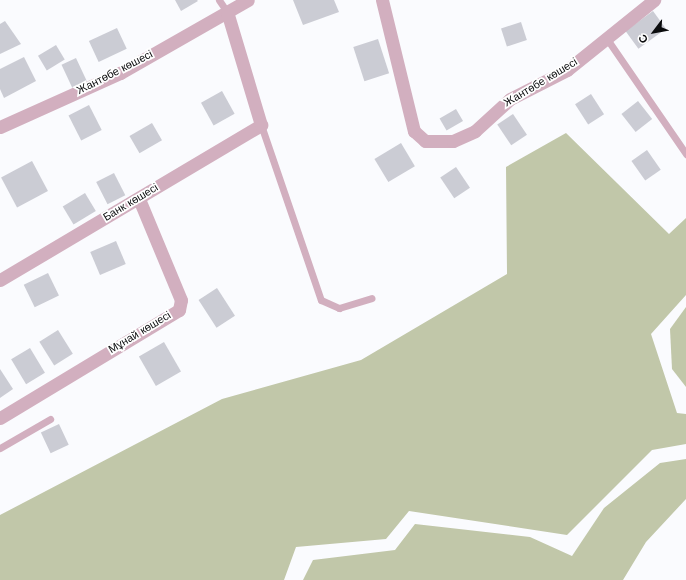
<!DOCTYPE html>
<html>
<head>
<meta charset="utf-8">
<style>
	body { margin:0 }
	#map { position:relative; width:686px; height:580px; overflow:hidden; background:#fafbfe; font-family:"Work Sans",sans-serif }
	div>[style] { position:absolute }
	.forest>* { inset:0; background:#c1c7a9 }
	.building>* { inset:0; background:#cbccd4; transform-origin:0 0 }
	.lane>* { height:7px; margin:-3.5px; padding:0 3.5px; transform-origin:3.5px; border-radius:3.5px; background:#d2afbf }
	.street>* { height:13px; margin:-6.5px; padding:0 6.5px; transform-origin:6.5px; border-radius:6.5px; background:#d2afbf }
	span { translate:-50% -50%; white-space:nowrap; text-align:center; line-height:1.15; -webkit-text-stroke:3.5px #fff; paint-order:stroke }
	.street-label { font-size:11px; color:#0b0c0e }
	.north { position:absolute; left:634px; top:12px; width:40px; height:40px; -webkit-text-stroke:3px #fff; paint-order:stroke; rotate:238deg; font-size:11px; font-weight:700; line-height:16px; text-align:center; color:#0b0c0e }
	.north::after { content:''; display:block; margin:auto; width:14px; height:18px; background:#0b0c0e; clip-path:polygon(50% 0,100% 100%,50% 72%,0 100%) }
</style>
</head>
<body>
<div id="map">
	<div class="forest">
		<div style="clip-path:polygon(566px 133px,669px 234px,686px 218px,686px 295px,651px 334px,677px 413px,686px 414px,686px 444px,652px 450px,567px 535px,409px 511px,386px 539px,296px 547px,284px 580px,0 580px,0 515px,222px 399px,361px 360px,507px 274px,506px 167px)"></div>
		<div style="clip-path:polygon(686px 307px,686px 387px,672px 369px,670px 329px)"></div>
		<div style="clip-path:polygon(686px 459px,686px 499px,646px 542px,623px 580px,303px 580px,313px 560px,395px 550px,415px 524px,530px 537px,572px 556px,604px 508px,660px 463px)"></div>
	</div>
	<div class="building">
		<div style="clip-path:polygon(175px 0,197px 0,198px 1px,181px 11px)"></div>
		<div style="clip-path:polygon(293px 0,334px 0,339px 12px,303px 25px)"></div>
		<div style="left:653px;top:11px;width:22px;height:34px;rotate:54deg"></div>
		<div style="clip-path:polygon(5px 21px,21px 44px,0 54px,0 24px)"></div>
		<div style="left:521px;top:22px;width:19px;height:21px;rotate:72deg"></div>
		<div style="left:117px;top:28px;width:23px;height:31px;rotate:65deg"></div>
		<div style="left:378px;top:39px;width:36px;height:26px;rotate:72deg"></div>
		<div style="left:56px;top:45px;width:17px;height:21px;rotate:59deg"></div>
		<div style="clip-path:polygon(24px 57px,36px 81px,4px 98px,0 89px,0 69px)"></div>
		<div style="left:76px;top:58px;width:26px;height:16px;rotate:65deg"></div>
		<div style="left:222px;top:91px;width:26px;height:24px;rotate:61deg"></div>
		<div style="left:591px;top:94px;width:24px;height:19px;rotate:57deg"></div>
		<div style="left:638px;top:101px;width:23px;height:21px;rotate:52deg"></div>
		<div style="left:89px;top:105px;width:28px;height:23px;rotate:63deg"></div>
		<div style="left:456px;top:109px;width:14px;height:19px;rotate:60deg"></div>
		<div style="left:513px;top:114px;width:25px;height:19px;rotate:56deg"></div>
		<div style="left:152px;top:123px;width:20px;height:26px;rotate:60deg"></div>
		<div style="left:401px;top:143px;width:27px;height:31px;rotate:59deg"></div>
		<div style="left:647px;top:150px;width:24px;height:19px;rotate:55deg"></div>
		<div style="left:32px;top:161px;width:34px;height:35px;rotate:62deg"></div>
		<div style="left:456px;top:167px;width:25px;height:19px;rotate:56deg"></div>
		<div style="left:114px;top:173px;width:25px;height:20px;rotate:63deg"></div>
		<div style="left:85px;top:193px;width:21px;height:26px;rotate:59deg"></div>
		<div style="left:116px;top:241px;width:25px;height:28px;rotate:67deg"></div>
		<div style="left:48px;top:273px;width:25px;height:27px;rotate:64deg"></div>
		<div style="left:217px;top:288px;width:33px;height:22px;rotate:57deg"></div>
		<div style="left:58px;top:330px;width:28px;height:22px;rotate:58deg"></div>
		<div style="left:164px;top:342px;width:34px;height:29px;rotate:60deg"></div>
		<div style="left:30px;top:348px;width:29px;height:22px;rotate:59deg"></div>
		<div style="clip-path:polygon(0 369px,13px 389px,0 398px)"></div>
		<div style="left:59px;top:424px;width:23px;height:20px;rotate:65deg"></div>
	</div>
	<div class="lane">
		<div style="left:219px;top:0;width:14px;rotate:56deg"></div>
		<div style="left:607px;top:39px;width:140px;rotate:55.5deg"></div>
		<div style="left:261px;top:125px;width:185px;rotate:71.1deg"></div>
		<div style="left:321px;top:300px;width:20px;rotate:24deg"></div>
		<div style="left:339px;top:308px;width:34px;rotate:-17deg"></div>
		<div style="left:0;top:448px;width:58px;rotate:-30.1deg"></div>
	</div>
	<div class="street">
		<div style="left:382px;top:0;width:135px;rotate:76.3deg"></div>
		<div style="left:414px;top:131px;width:15px;rotate:42deg"></div>
		<div style="left:425px;top:141px;width:28px"></div>
		<div style="left:453px;top:141px;width:24px;rotate:-24deg"></div>
		<div style="left:475px;top:131px;width:47px;rotate:-42.4deg"></div>
		<div style="left:510px;top:99px;width:64px;rotate:-27deg"></div>
		<div style="left:567px;top:70px;width:112px;rotate:-38.8deg"></div>
		<div style="left:0;top:127px;width:132px;rotate:-24.2deg"></div>
		<div style="left:120px;top:73px;width:147px;rotate:-29.7deg"></div>
		<div style="left:0;top:280px;width:304px;rotate:-30.7deg"></div>
		<div style="left:261px;top:125px;width:118px;rotate:-106.7deg"></div>
		<div style="left:0;top:418px;width:209px;rotate:-31.1deg"></div>
		<div style="left:179px;top:310px;width:10px;rotate:-79deg"></div>
		<div style="left:181px;top:300px;width:109px;rotate:-112.6deg"></div>
	</div>
	<div class="street-label">
		<span style="left:115px;top:73px;rotate:-27deg">Жантөбе көшесі</span>
		<span style="left:541px;top:83px;rotate:-31deg">Жантөбе көшесі</span>
		<span style="left:131px;top:203px;rotate:-31deg">Банк көшесі</span>
		<span style="left:140px;top:333px;rotate:-31deg">Мұнай көшесі</span>
	</div>
	<div class="north">С</div>
</div>
</body>
</html>
